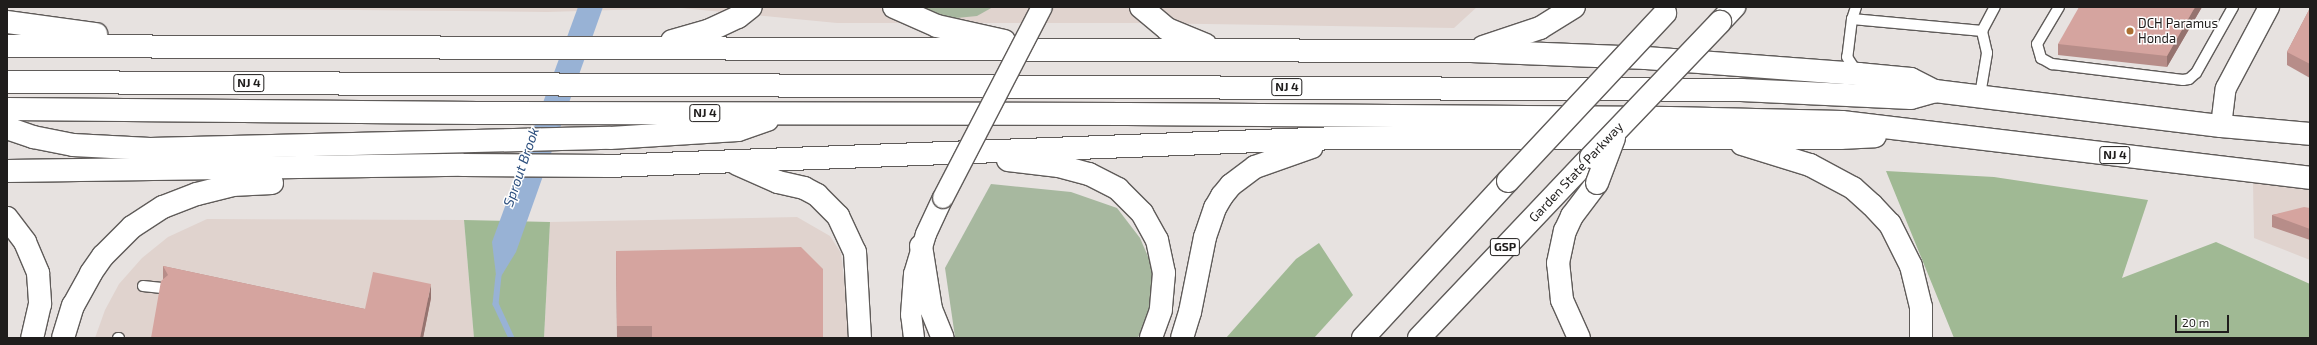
<!DOCTYPE html>
<html>
<head>
<meta charset="utf-8">
<style>
	body { margin:0 }
	#map { position:relative; width:2317px; height:345px; overflow:hidden; background:#e7e2e0; font-family:"Exo 2",sans-serif }
	div>[style] { position:absolute }
	.built>* { inset:0; background:#e0d3ce }
	.green>* { inset:0; background:#a7b89f }
	.forest>* { inset:0; background:#a0b994 }
	.water>* { inset:0; background:#98b2d5 }
	.stream>* { height:5.5px; margin:-2.75px; padding:0 2.75px; transform-origin:2.75px; border-radius:2.75px; background:#98b2d5 }
	.roads { filter:drop-shadow(1px 0 #5f5b59) drop-shadow(-1px 0 #5f5b59) drop-shadow(0 1px #5f5b59) drop-shadow(0 -1px #5f5b59) }
	.lane>* { height:10px; margin:-5px; padding:0 5px; transform-origin:5px; border-radius:5px; background:#fff }
	.street>* { height:20px; margin:-10px; padding:0 10px; transform-origin:10px; border-radius:10px; background:#fff }
	.highway>* { height:22px; margin:-11px; padding:0 11px; transform-origin:11px; border-radius:11px; background:#fff }
	.bridges { filter:drop-shadow(1px 0 #5f5b59) drop-shadow(-1px 0 #5f5b59) drop-shadow(0 1px #5f5b59) drop-shadow(0 -1px #5f5b59) }
	.street-bridge>* { height:20px; margin:-10px; padding:0 10px; transform-origin:10px; border-radius:10px; background:#fff }
	.highway-bridge>* { height:22px; margin:-11px; padding:0 11px; transform-origin:11px; border-radius:11px; background:#fff }
	.wall>* { inset:0; background:#b78d89 }
	.shaded-wall>* { inset:0; background:#95736f }
	.building>* { inset:0; background:#d5a49f }
	.dots>* { width:11px; height:11px; translate:-50% -50%; box-sizing:border-box; border:2px solid #fff; border-radius:50% }
	span { translate:-50% -50%; white-space:nowrap; text-align:center; line-height:1.15; -webkit-text-stroke:3px #fff; paint-order:stroke }
	.shield-label span { padding:1px 3px; background:#fff; border:1px solid; border-radius:3px; -webkit-text-stroke-width:0 }
	.shield-label { font-size:12px; color:#1f1d1c; font-weight:700 }
	.poi-label { font-size:13px; color:#1f1d1c }
	.left { translate:0 -50%; text-align:left }
	.street-label { font-size:13px; color:#1f1d1c }
	.water-label { font-size:14px; color:#2d507f; font-style:italic }
	.frame { position:absolute; inset:0; border:8px solid #1f1d1c; pointer-events:none }
	.scale { position:absolute; left:2175px; top:315px; width:54px; height:18px; box-sizing:border-box; border:2px solid #1f1d1c; border-top:0; padding-left:5px; font-size:12px; line-height:14px; white-space:nowrap; color:#1f1d1c; -webkit-text-stroke:3px #fff; paint-order:stroke }
</style>
</head>
<body>
<div id="map">
	<div class="built">
		<div style="clip-path:polygon(63px 7px,1477px 7px,1454px 28px,1139px 23px,837px 23px,681px 8px,547px 12px)"></div>
		<div style="clip-path:polygon(2253px 183px,2310px 190px,2310px 260px,2254px 238px)"></div>
		<div style="clip-path:polygon(797px 217px,830px 236px,841px 253px,851px 338px,544px 338px,550px 222px)"></div>
		<div style="clip-path:polygon(207px 219px,464px 220px,474px 338px,95px 338px,105px 310px,119px 284px,142px 258px,168px 237px)"></div>
	</div>
	<div class="green">
		<div style="clip-path:polygon(912px 7px,993px 7px,977px 16px,946px 19px)"></div>
		<div style="clip-path:polygon(991px 184px,1071px 192px,1117px 208px,1140px 238px,1156px 275px,1151px 321px,1137px 338px,955px 337px,945px 268px)"></div>
	</div>
	<div class="forest">
		<div style="clip-path:polygon(1886px 171px,1994px 177px,2148px 200px,2122px 278px,2216px 242px,2310px 284px,2310px 338px,1954px 338px)"></div>
		<div style="clip-path:polygon(464px 220px,550px 222px,544px 338px,474px 338px)"></div>
		<div style="clip-path:polygon(1319px 243px,1353px 295px,1314px 338px,1226px 338px,1296px 259px)"></div>
	</div>
	<div class="water">
		<div style="clip-path:polygon(578px 7px,603px 7px,516px 252px,497px 283px,492px 242px)"></div>
	</div>
	<div class="stream">
		<div style="left:499px;top:276px;width:28px;rotate:96deg"></div>
		<div style="left:496px;top:304px;width:38px;rotate:65deg"></div>
	</div>
	<div class="roads">
		<div class="lane">
			<div style="left:1856px;top:7px;width:13px;rotate:108deg"></div>
			<div style="left:1852px;top:19px;width:131px;rotate:5.3deg"></div>
			<div style="left:2059px;top:7px;width:43px;rotate:120.7deg"></div>
			<div style="left:2037px;top:44px;width:15px;rotate:74deg"></div>
			<div style="left:2041px;top:58px;width:13px;rotate:29deg"></div>
			<div style="left:2052px;top:64px;width:132px;rotate:7deg"></div>
			<div style="left:2183px;top:80px;width:6px;rotate:-9deg"></div>
			<div style="left:2189px;top:79px;width:9px;rotate:-41deg"></div>
			<div style="left:2196px;top:73px;width:76px;rotate:-60.7deg"></div>
			<div style="left:1852px;top:19px;width:38px;rotate:97deg"></div>
			<div style="left:1847px;top:57px;width:20px;rotate:57deg"></div>
			<div style="left:1980px;top:95px;width:43px;rotate:-80.5deg"></div>
			<div style="left:1987px;top:53px;width:23px;rotate:-103deg"></div>
			<div style="left:1982px;top:31px;width:27px;rotate:-62deg"></div>
			<div style="left:143px;top:286px;width:19px;rotate:6deg"></div>
			<div style="left:118px;top:338px;width:1px"></div>
		</div>
		<div class="street">
			<div style="left:2221px;top:126px;width:38px;rotate:-83deg"></div>
			<div style="left:2226px;top:88px;width:92px;rotate:-62deg"></div>
			<div style="left:914px;top:338px;width:23px;rotate:-97deg"></div>
			<div style="left:911px;top:315px;width:41px;rotate:-85.8deg"></div>
			<div style="left:914px;top:274px;width:42px;rotate:-73.3deg"></div>
			<div style="left:926px;top:234px;width:40px;rotate:-65deg"></div>
		</div>
		<div class="highway">
			<div style="left:894px;top:7px;width:47px;rotate:23.8deg"></div>
			<div style="left:937px;top:26px;width:69px;rotate:12.6deg"></div>
			<div style="left:1141px;top:7px;width:34px;rotate:40deg"></div>
			<div style="left:1167px;top:29px;width:42px;rotate:22.3deg"></div>
			<div style="left:7px;top:22px;width:90px;rotate:7.7deg"></div>
			<div style="left:1720px;top:22px;width:21px;rotate:-47deg"></div>
			<div style="left:672px;top:41px;width:40px;rotate:-16deg"></div>
			<div style="left:710px;top:30px;width:31px;rotate:-25deg"></div>
			<div style="left:738px;top:17px;width:16px;rotate:-38deg"></div>
			<div style="left:7px;top:46px;width:1464px;rotate:0.2deg"></div>
			<div style="left:1471px;top:51px;width:175px;rotate:2.3deg"></div>
			<div style="left:1646px;top:58px;width:213px;rotate:4.3deg"></div>
			<div style="left:1858px;top:74px;width:53px;rotate:5.4deg"></div>
			<div style="left:1911px;top:79px;width:27px;rotate:27deg"></div>
			<div style="left:1935px;top:91px;width:288px;rotate:7deg"></div>
			<div style="left:2221px;top:126px;width:89px;rotate:5.1deg"></div>
			<div style="left:1483px;top:47px;width:60px;rotate:-18.4deg"></div>
			<div style="left:1540px;top:28px;width:40px;rotate:-32deg"></div>
			<div style="left:7px;top:82px;width:1734px;rotate:0.26deg"></div>
			<div style="left:1741px;top:90px;width:170px;rotate:2.7deg"></div>
			<div style="left:1911px;top:98px;width:25px;rotate:-16deg"></div>
			<div style="left:7px;top:109px;width:471px;rotate:0.5deg"></div>
			<div style="left:478px;top:113px;width:649px;rotate:0.09deg"></div>
			<div style="left:1127px;top:114px;width:542px;rotate:0.42deg"></div>
			<div style="left:1669px;top:118px;width:173px;rotate:1.3deg"></div>
			<div style="left:1842px;top:122px;width:471px;rotate:6.8deg"></div>
			<div style="left:7px;top:128px;width:28px;rotate:19deg"></div>
			<div style="left:33px;top:137px;width:41px;rotate:11.3deg"></div>
			<div style="left:73px;top:145px;width:77px;rotate:3deg"></div>
			<div style="left:150px;top:149px;width:460px;rotate:-1.4deg"></div>
			<div style="left:610px;top:138px;width:128px;rotate:-3.6deg"></div>
			<div style="left:738px;top:130px;width:31px;rotate:-19deg"></div>
			<div style="left:1742px;top:144px;width:71px;rotate:17.2deg"></div>
			<div style="left:1810px;top:165px;width:49px;rotate:28.1deg"></div>
			<div style="left:1853px;top:188px;width:25px;rotate:42deg"></div>
			<div style="left:1872px;top:205px;width:26px;rotate:47deg"></div>
			<div style="left:1890px;top:224px;width:47px;rotate:63.4deg"></div>
			<div style="left:1911px;top:266px;width:42px;rotate:76.3deg"></div>
			<div style="left:1921px;top:307px;width:31px;rotate:90deg"></div>
			<div style="left:1008px;top:160px;width:51px;rotate:6.7deg"></div>
			<div style="left:1059px;top:166px;width:31px;rotate:15deg"></div>
			<div style="left:1089px;top:174px;width:33px;rotate:27deg"></div>
			<div style="left:1118px;top:189px;width:34px;rotate:45deg"></div>
			<div style="left:1142px;top:213px;width:31px;rotate:61deg"></div>
			<div style="left:1157px;top:240px;width:34px;rotate:78deg"></div>
			<div style="left:1164px;top:273px;width:37px;rotate:95deg"></div>
			<div style="left:1161px;top:310px;width:30px;rotate:110deg"></div>
			<div style="left:737px;top:164px;width:45px;rotate:23.7deg"></div>
			<div style="left:778px;top:182px;width:27px;rotate:13deg"></div>
			<div style="left:804px;top:188px;width:15px;rotate:28deg"></div>
			<div style="left:817px;top:195px;width:30px;rotate:45deg"></div>
			<div style="left:838px;top:216px;width:40px;rotate:65deg"></div>
			<div style="left:855px;top:252px;width:86px;rotate:86.7deg"></div>
			<div style="left:7px;top:171px;width:456px;rotate:-0.8deg"></div>
			<div style="left:463px;top:165px;width:145px;rotate:0.4deg"></div>
			<div style="left:608px;top:166px;width:730px;rotate:-2.2deg"></div>
			<div style="left:1337px;top:138px;width:503px"></div>
			<div style="left:1840px;top:138px;width:35px;rotate:-3deg"></div>
			<div style="left:7px;top:218px;width:30px;rotate:53deg"></div>
			<div style="left:25px;top:242px;width:34px;rotate:67deg"></div>
			<div style="left:38px;top:273px;width:31px;rotate:86deg"></div>
			<div style="left:40px;top:304px;width:35px;rotate:103deg"></div>
			<div style="left:921px;top:246px;width:64px;rotate:81deg"></div>
			<div style="left:931px;top:309px;width:31px;rotate:68deg"></div>
			<div style="left:63px;top:338px;width:34px;rotate:-73deg"></div>
			<div style="left:73px;top:306px;width:38px;rotate:-61deg"></div>
			<div style="left:91px;top:273px;width:21px;rotate:-55deg"></div>
			<div style="left:103px;top:256px;width:41px;rotate:-45deg"></div>
			<div style="left:132px;top:227px;width:37px;rotate:-33deg"></div>
			<div style="left:163px;top:207px;width:36px;rotate:-21deg"></div>
			<div style="left:197px;top:194px;width:36px;rotate:-14deg"></div>
			<div style="left:232px;top:185px;width:40px;rotate:-2.9deg"></div>
			<div style="left:1182px;top:338px;width:27px;rotate:-73deg"></div>
			<div style="left:1190px;top:312px;width:76px;rotate:-78.7deg"></div>
			<div style="left:1205px;top:237px;width:31px;rotate:-71deg"></div>
			<div style="left:1215px;top:208px;width:14px;rotate:-60deg"></div>
			<div style="left:1222px;top:196px;width:14px;rotate:-51deg"></div>
			<div style="left:1231px;top:185px;width:30px;rotate:-37deg"></div>
			<div style="left:1255px;top:167px;width:60px;rotate:-19.3deg"></div>
			<div style="left:1363px;top:338px;width:214px;rotate:-47.3deg"></div>
			<div style="left:1419px;top:338px;width:250px;rotate:-46.5deg"></div>
			<div style="left:1579px;top:338px;width:42px;rotate:-114.1deg"></div>
			<div style="left:1562px;top:300px;width:37px;rotate:-96deg"></div>
			<div style="left:1558px;top:263px;width:33px;rotate:-78deg"></div>
			<div style="left:1565px;top:231px;width:17px;rotate:-65deg"></div>
			<div style="left:1572px;top:216px;width:41px;rotate:-52.9deg"></div>
		</div>
	</div>
	<div class="bridges">
		<div class="street-bridge">
			<div style="left:943px;top:198px;width:215px;rotate:-62.6deg"></div>
		</div>
		<div class="highway-bridge">
			<div style="left:1591px;top:157px;width:187px;rotate:-46.3deg"></div>
			<div style="left:1508px;top:181px;width:230px;rotate:-46.9deg"></div>
			<div style="left:1597px;top:183px;width:48px;rotate:-69.3deg"></div>
		</div>
	</div>
	<div class="wall">
		<div style="clip-path:polygon(2202px 7px,2167px 67px,2058px 55px,2058px 44px)"></div>
		<div style="clip-path:polygon(2310px 8px,2310px 78px,2287px 65px,2287px 52px)"></div>
		<div style="clip-path:polygon(2310px 208px,2310px 240px,2272px 227px,2272px 215px)"></div>
		<div style="clip-path:polygon(616px 251px,823px 338px,617px 338px)"></div>
		<div style="clip-path:polygon(163px 266px,365px 309px,431px 298px,423px 338px,163px 279px)"></div>
	</div>
	<div class="shaded-wall">
		<div style="clip-path:polygon(2195px 7px,2202px 7px,2167px 67px,2167px 56px)"></div>
		<div style="clip-path:polygon(431px 284px,431px 298px,423px 338px,420px 338px)"></div>
	</div>
	<div class="building">
		<div style="clip-path:polygon(2079px 7px,2195px 7px,2167px 56px,2058px 44px)"></div>
		<div style="clip-path:polygon(2310px 8px,2310px 64px,2287px 52px)"></div>
		<div style="clip-path:polygon(2304px 207px,2310px 208px,2310px 229px,2272px 215px)"></div>
		<div style="clip-path:polygon(801px 247px,823px 269px,823px 338px,652px 338px,652px 326px,617px 326px,616px 251px)"></div>
		<div style="clip-path:polygon(163px 266px,365px 309px,373px 272px,431px 284px,420px 338px,151px 338px,161px 281px,168px 275px)"></div>
	</div>
	<div class="dots">
		<div style="left:2130px;top:31px;background:#ac7033"></div>
	</div>
	<div class="shield-label">
		<span style="left:249px;top:83px">NJ 4</span>
		<span style="left:1287px;top:87px">NJ 4</span>
		<span style="left:705px;top:113px">NJ 4</span>
		<span style="left:2115px;top:155px">NJ 4</span>
		<span style="left:1505px;top:247px">GSP</span>
	</div>
	<div class="poi-label">
		<span class="left" style="left:2138px;top:31px">DCH Paramus<br>Honda</span>
	</div>
	<div class="street-label">
		<span style="left:1576px;top:172px;rotate:-47deg">Garden State Parkway</span>
	</div>
	<div class="water-label">
		<span style="left:521px;top:167px;rotate:-71deg">Sprout Brook</span>
	</div>
	<div class="frame"></div>
	<div class="scale">20 m</div>
</div>
</body>
</html>
